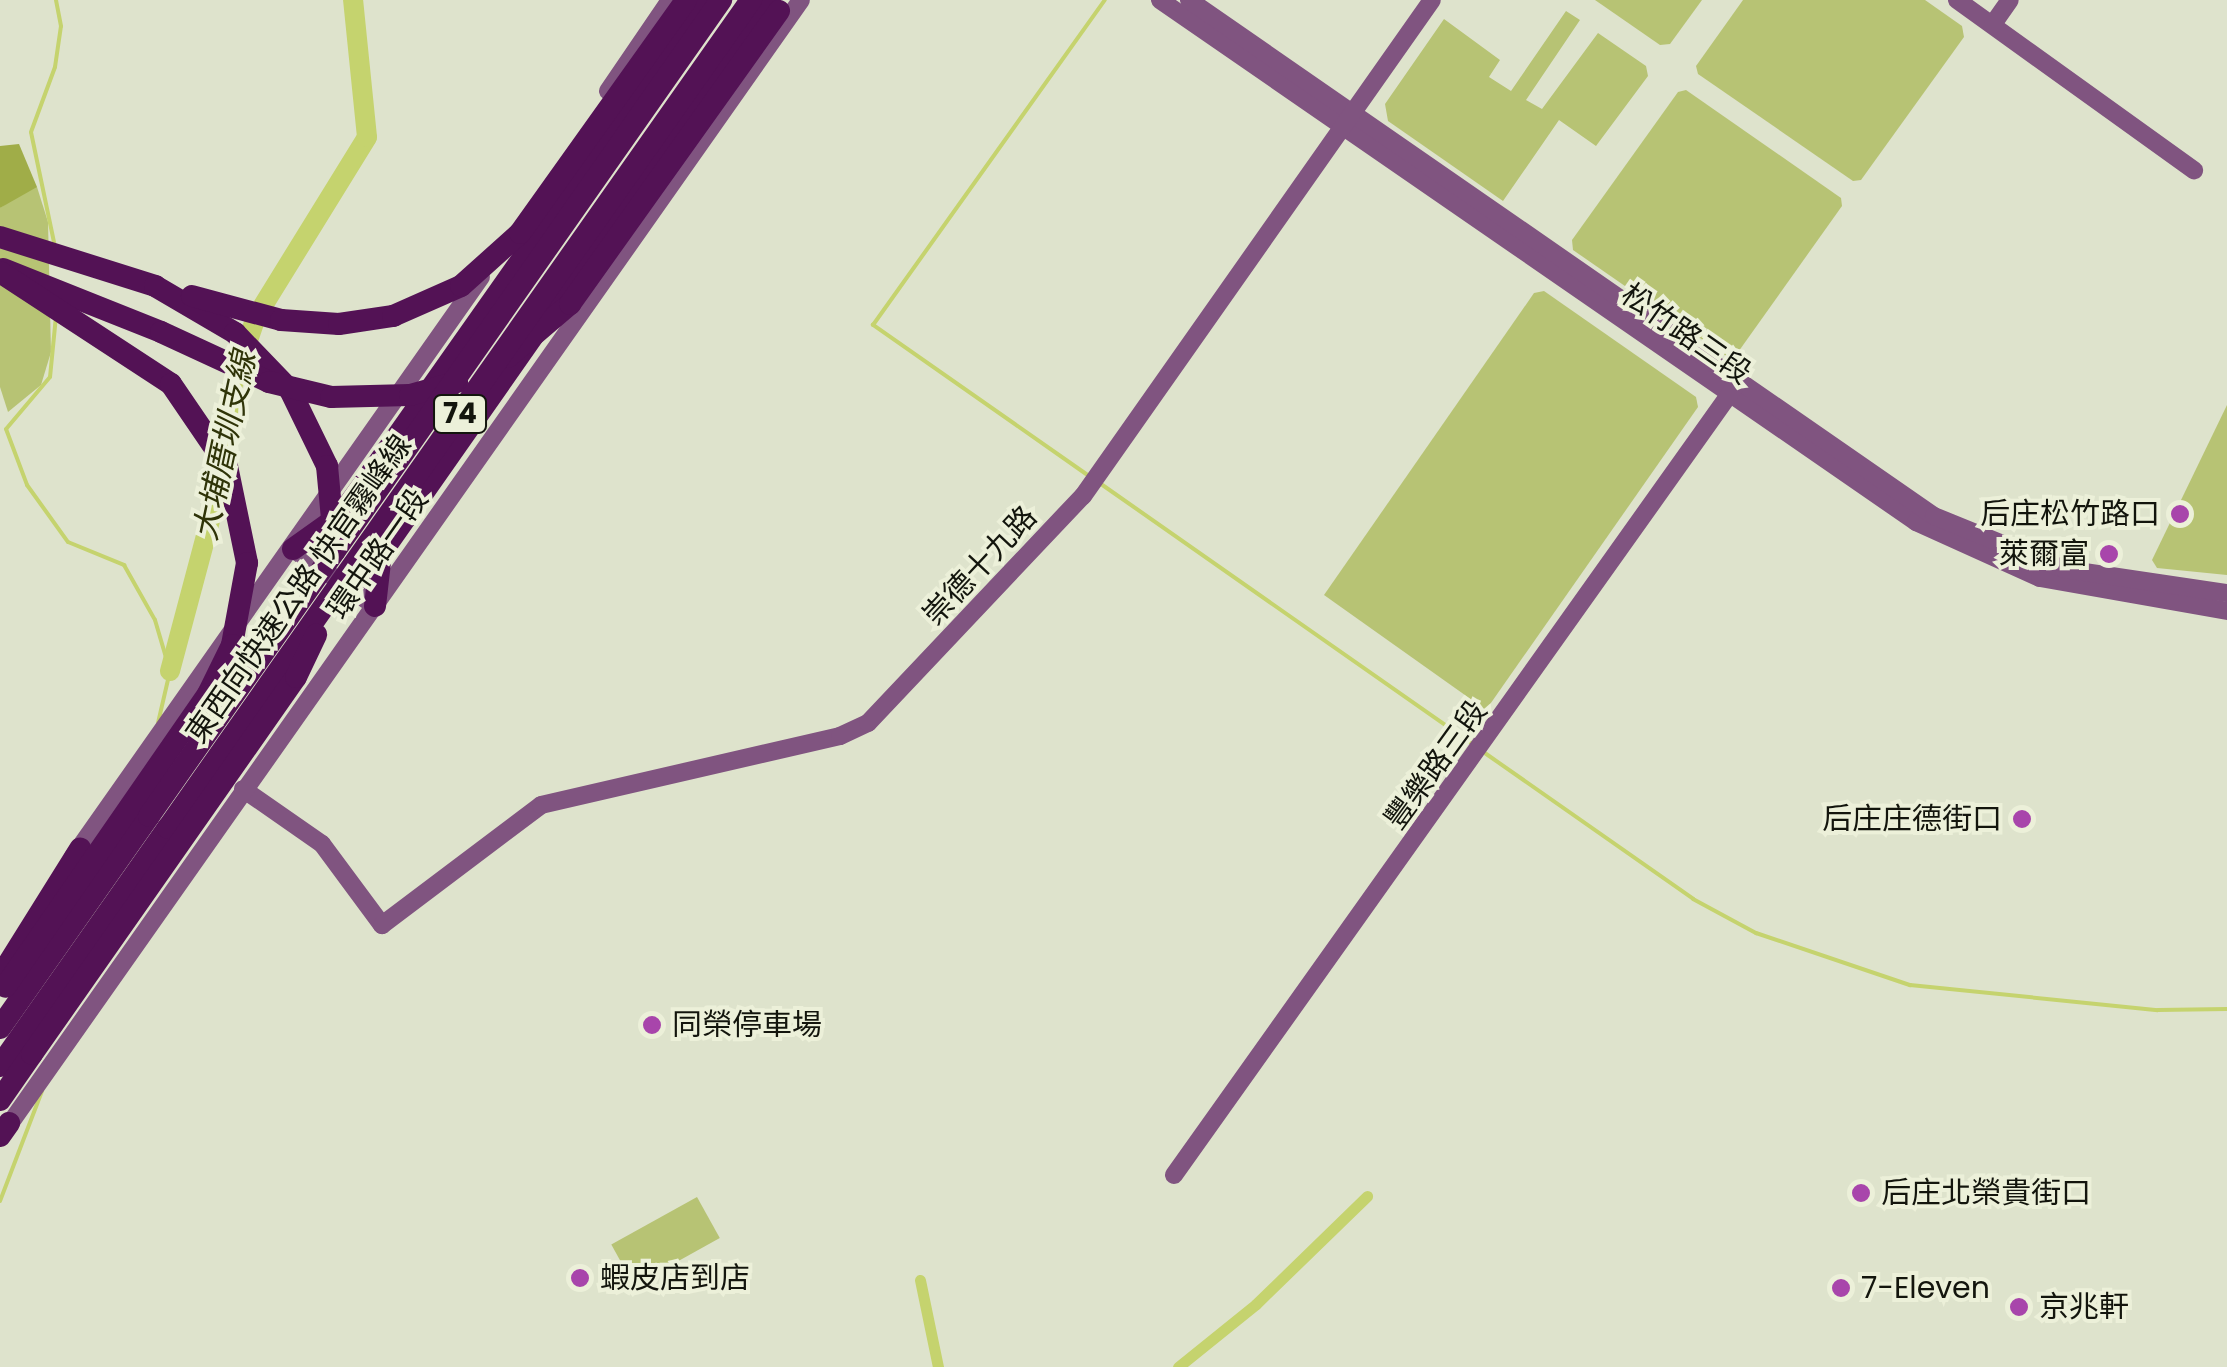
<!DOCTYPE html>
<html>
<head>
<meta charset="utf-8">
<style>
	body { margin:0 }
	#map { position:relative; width:2227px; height:1367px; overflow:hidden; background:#dee3cc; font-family:Poppins,"Noto Sans TC",sans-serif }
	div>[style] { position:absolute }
	.green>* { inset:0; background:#b7c374; transform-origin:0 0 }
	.forest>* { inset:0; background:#a0ad48 }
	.stream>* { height:4px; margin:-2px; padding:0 2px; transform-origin:2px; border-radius:2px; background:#c5d36e }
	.canal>* { height:11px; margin:-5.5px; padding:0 5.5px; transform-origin:5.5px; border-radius:5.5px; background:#c5d36e }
	.river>* { height:20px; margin:-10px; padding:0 10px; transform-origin:10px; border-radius:10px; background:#c5d36e }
	.secondary>* { height:18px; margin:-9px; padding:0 9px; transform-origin:9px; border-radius:9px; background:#805480 }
	.highway>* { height:22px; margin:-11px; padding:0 11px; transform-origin:11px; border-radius:11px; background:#531255 }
	.highway-bridge>* { height:22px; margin:-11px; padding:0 11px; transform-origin:11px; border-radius:11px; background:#531255 }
	.dots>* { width:28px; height:28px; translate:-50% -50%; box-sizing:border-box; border:5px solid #ecf0d9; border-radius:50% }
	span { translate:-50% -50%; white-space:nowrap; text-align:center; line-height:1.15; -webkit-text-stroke:8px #ecf0d9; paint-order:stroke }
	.shield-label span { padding:2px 8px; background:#ecf0d9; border:2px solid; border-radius:8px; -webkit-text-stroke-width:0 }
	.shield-label { font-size:28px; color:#13150d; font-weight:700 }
	.street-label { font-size:30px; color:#13150d }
	.poi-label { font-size:30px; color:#13150d }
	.right { translate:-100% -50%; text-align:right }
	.left { translate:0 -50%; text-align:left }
	.water-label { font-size:32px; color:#2f3408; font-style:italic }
</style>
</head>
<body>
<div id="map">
	<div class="green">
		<div style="clip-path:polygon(1595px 0,1702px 0,1670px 44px,1660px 45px)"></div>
		<div style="clip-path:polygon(1743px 0,1925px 0,1962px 26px,1964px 37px,1861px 180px,1853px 181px,1698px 74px,1696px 66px)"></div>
		<div style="clip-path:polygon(1566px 11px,1580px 20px,1526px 100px,1542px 109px,1598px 33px,1646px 66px,1648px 76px,1596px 146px,1559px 120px,1503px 201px,1388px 121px,1385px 104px,1444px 19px,1500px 60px,1489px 77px,1511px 91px)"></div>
		<div style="clip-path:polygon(1686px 90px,1841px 198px,1842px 206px,1736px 355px,1726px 356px,1573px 250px,1572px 240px,1678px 92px)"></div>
		<div style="clip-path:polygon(29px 187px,37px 187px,48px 222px,51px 352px,41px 385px,8px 412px,0 387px,0 208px)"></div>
		<div style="clip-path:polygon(1544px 291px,1696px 397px,1698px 407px,1486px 710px,1324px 595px,1534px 293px)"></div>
		<div style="clip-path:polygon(2227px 405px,2227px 575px,2157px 568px,2152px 560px)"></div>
		<div style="left:697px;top:1197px;width:47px;height:98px;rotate:61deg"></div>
	</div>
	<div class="forest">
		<div style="clip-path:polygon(19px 144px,37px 187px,0 208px,0 146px)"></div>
	</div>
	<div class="stream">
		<div style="left:55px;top:247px;width:117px;rotate:-101.8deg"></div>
		<div style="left:31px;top:132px;width:69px;rotate:-69.7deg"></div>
		<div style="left:55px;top:67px;width:41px;rotate:-81.7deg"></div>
		<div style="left:61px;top:26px;width:26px;rotate:-101deg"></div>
		<div style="left:56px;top:316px;width:61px;rotate:95.6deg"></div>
		<div style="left:50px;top:377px;width:68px;rotate:130.2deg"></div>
		<div style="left:6px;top:429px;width:60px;rotate:69.4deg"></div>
		<div style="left:27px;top:485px;width:70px;rotate:54.3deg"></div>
		<div style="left:68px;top:542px;width:61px;rotate:22.3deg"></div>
		<div style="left:124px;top:565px;width:63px;rotate:60.6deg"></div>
		<div style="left:155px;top:620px;width:53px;rotate:73.6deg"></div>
		<div style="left:170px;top:671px;width:53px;rotate:103deg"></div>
		<div style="left:1089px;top:476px;width:264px;rotate:-145deg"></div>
		<div style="left:873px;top:325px;width:399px;rotate:-54.5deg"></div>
		<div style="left:1101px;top:484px;width:455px;rotate:35deg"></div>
		<div style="left:1482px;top:751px;width:258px;rotate:35deg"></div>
		<div style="left:1693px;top:899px;width:72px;rotate:28.4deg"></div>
		<div style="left:1756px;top:933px;width:163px;rotate:18.7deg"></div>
		<div style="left:1910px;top:985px;width:249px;rotate:5.8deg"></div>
		<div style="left:2158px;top:1010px;width:69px;rotate:-0.8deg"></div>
		<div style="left:0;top:1201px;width:118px;rotate:-69.1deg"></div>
	</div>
	<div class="canal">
		<div style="left:920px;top:1280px;width:89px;rotate:78.3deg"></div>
		<div style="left:1178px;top:1367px;width:100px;rotate:-38.9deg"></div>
		<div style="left:1256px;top:1304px;width:155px;rotate:-44.2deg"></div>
	</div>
	<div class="river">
		<div style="left:170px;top:671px;width:183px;rotate:-75.1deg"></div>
		<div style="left:217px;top:494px;width:105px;rotate:-82.3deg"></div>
		<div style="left:231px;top:390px;width:77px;rotate:-71.1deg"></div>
		<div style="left:256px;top:317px;width:211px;rotate:-58.3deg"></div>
		<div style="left:367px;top:137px;width:138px;rotate:-95.8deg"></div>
	</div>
	<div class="secondary">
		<div style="left:1160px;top:0;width:919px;rotate:34.62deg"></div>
		<div style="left:1916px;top:522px;width:136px;rotate:24.3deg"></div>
		<div style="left:2040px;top:578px;width:190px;rotate:10deg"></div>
		<div style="left:1189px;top:0;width:906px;rotate:34.71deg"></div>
		<div style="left:1934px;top:516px;width:140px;rotate:22.2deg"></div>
		<div style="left:2064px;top:569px;width:165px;rotate:8.4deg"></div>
		<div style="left:1957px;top:0;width:292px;rotate:35.7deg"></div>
		<div style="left:1993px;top:24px;width:29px;rotate:-55deg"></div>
		<div style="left:608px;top:91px;width:110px;rotate:-55.7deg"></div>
		<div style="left:293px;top:549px;width:100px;rotate:34.8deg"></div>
		<div style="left:243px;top:789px;width:96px;rotate:34.8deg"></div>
		<div style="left:322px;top:844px;width:101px;rotate:53.5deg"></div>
		<div style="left:382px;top:925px;width:199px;rotate:-37deg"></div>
		<div style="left:541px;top:805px;width:307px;rotate:-13deg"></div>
		<div style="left:840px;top:736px;width:31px;rotate:-25deg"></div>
		<div style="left:868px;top:723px;width:313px;rotate:-46.6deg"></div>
		<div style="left:1083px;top:496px;width:606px;rotate:-54.87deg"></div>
		<div style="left:73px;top:857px;width:709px;rotate:-54.88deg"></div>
		<div style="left:4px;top:1132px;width:1384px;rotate:-54.85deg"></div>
		<div style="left:1174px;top:1175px;width:966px;rotate:-54.57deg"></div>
	</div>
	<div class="highway">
		<div style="left:0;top:237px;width:163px;rotate:17.5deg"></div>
		<div style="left:3px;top:269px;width:170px;rotate:21.7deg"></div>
		<div style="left:293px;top:549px;width:60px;rotate:-35.5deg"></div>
		<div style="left:342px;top:514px;width:39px;rotate:-54deg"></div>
		<div style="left:365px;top:482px;width:590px;rotate:-54.8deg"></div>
		<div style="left:375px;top:606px;width:53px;rotate:-83.5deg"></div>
		<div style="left:381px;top:553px;width:675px;rotate:-55.01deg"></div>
		<div style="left:5px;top:969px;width:142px;rotate:-58deg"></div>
		<div style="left:0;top:1028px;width:259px;rotate:-54.9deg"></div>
		<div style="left:0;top:1066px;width:291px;rotate:-54.8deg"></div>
		<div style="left:0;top:1100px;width:56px;rotate:-55.2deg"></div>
		<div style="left:0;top:1136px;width:16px;rotate:-55deg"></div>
	</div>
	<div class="highway-bridge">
		<div style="left:0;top:272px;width:204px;rotate:33.2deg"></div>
		<div style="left:171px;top:384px;width:99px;rotate:55.7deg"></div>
		<div style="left:227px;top:466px;width:99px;rotate:78.3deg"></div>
		<div style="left:247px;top:563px;width:83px;rotate:100.4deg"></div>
		<div style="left:232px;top:645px;width:55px;rotate:116.1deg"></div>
		<div style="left:208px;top:694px;width:356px;rotate:124.7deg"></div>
		<div style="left:155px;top:286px;width:93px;rotate:30.4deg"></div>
		<div style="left:235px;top:333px;width:79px;rotate:46deg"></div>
		<div style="left:290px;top:390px;width:85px;rotate:64deg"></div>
		<div style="left:327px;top:466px;width:85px;rotate:84.6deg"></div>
		<div style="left:192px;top:296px;width:92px;rotate:15.1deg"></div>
		<div style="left:281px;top:320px;width:58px;rotate:3.9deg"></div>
		<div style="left:339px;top:324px;width:55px;rotate:-8.4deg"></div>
		<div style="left:393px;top:316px;width:74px;rotate:-23.8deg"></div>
		<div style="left:461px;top:286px;width:79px;rotate:-41.9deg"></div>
		<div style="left:520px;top:233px;width:286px;rotate:-54.5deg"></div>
		<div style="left:161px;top:332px;width:119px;rotate:24.8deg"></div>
		<div style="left:269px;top:382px;width:64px;rotate:13.6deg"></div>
		<div style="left:331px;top:397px;width:79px;rotate:-1.5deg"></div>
		<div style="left:410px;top:395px;width:49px;rotate:-15.5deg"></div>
		<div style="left:508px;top:357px;width:82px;rotate:-40.5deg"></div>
		<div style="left:570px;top:304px;width:360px;rotate:-54.5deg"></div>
		<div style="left:149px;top:816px;width:997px;rotate:-54.97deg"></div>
		<div style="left:168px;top:828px;width:1013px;rotate:-54.85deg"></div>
		<div style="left:32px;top:1054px;width:460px;rotate:-55deg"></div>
		<div style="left:296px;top:677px;width:47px;rotate:-64.5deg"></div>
	</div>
	<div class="dots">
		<div style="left:2180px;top:514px;background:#a845ab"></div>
		<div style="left:2109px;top:554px;background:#a845ab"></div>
		<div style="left:2022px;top:819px;background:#a845ab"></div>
		<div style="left:652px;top:1025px;background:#a845ab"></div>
		<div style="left:1861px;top:1193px;background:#a845ab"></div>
		<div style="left:580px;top:1278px;background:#a845ab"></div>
		<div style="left:1841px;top:1288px;background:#a845ab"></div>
		<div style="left:2019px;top:1307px;background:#a845ab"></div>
	</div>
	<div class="shield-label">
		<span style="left:460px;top:414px">74</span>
	</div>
	<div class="street-label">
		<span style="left:1686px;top:334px;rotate:35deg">松竹路三段</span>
		<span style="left:378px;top:554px;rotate:-55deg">環中路一段</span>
		<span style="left:980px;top:566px;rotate:-47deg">崇德十九路</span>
		<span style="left:299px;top:589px;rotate:-55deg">東西向快速公路 快官霧峰線</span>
		<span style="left:1436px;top:765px;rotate:-54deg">豐樂路三段</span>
	</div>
	<div class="poi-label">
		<span class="right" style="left:2160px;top:514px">后庄松竹路口</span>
		<span class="right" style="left:2089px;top:554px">萊爾富</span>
		<span class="right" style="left:2002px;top:819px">后庄庄德街口</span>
		<span class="left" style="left:672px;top:1025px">同榮停車場</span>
		<span class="left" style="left:1881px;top:1193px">后庄北榮貴街口</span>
		<span class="left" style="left:600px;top:1278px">蝦皮店到店</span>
		<span class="left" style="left:1861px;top:1288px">7-Eleven</span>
		<span class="left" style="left:2039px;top:1307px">京兆軒</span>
	</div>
	<div class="water-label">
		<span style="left:225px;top:446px;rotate:-78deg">大埔厝圳支線</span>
	</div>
</div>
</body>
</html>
